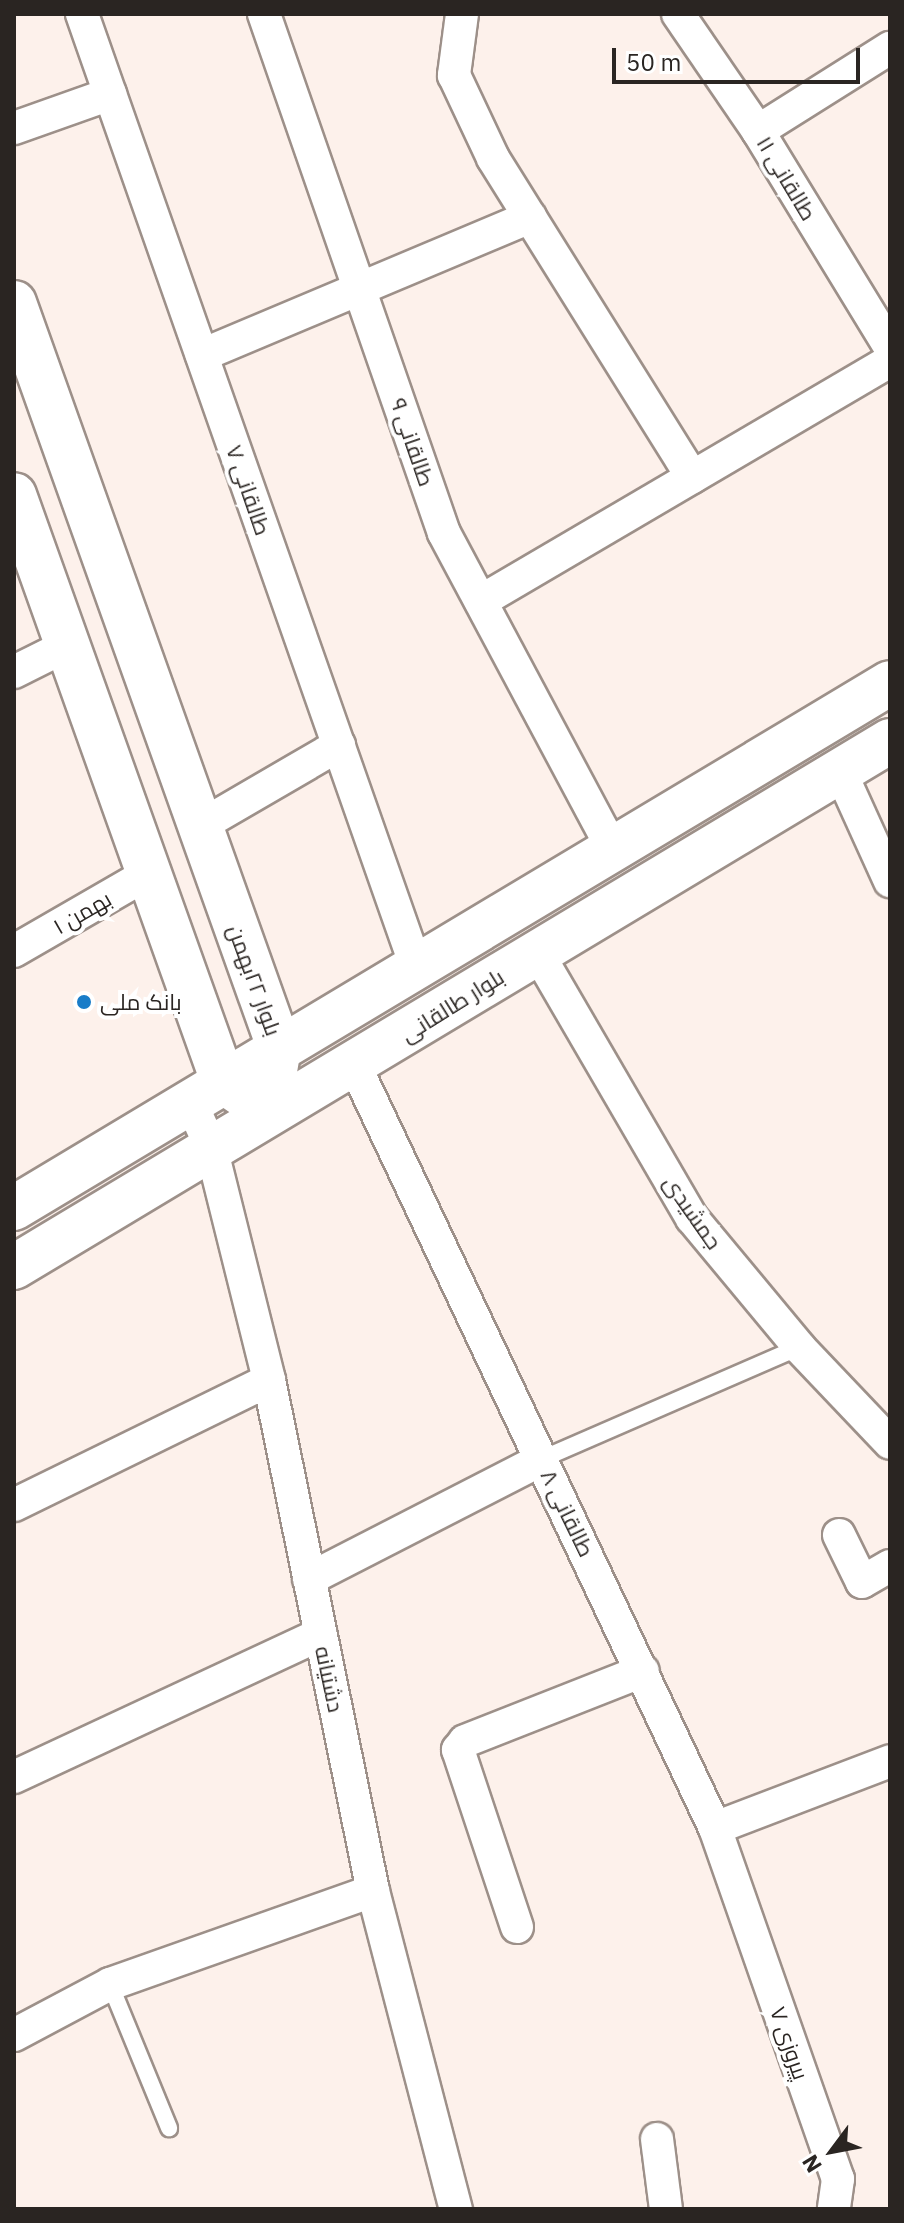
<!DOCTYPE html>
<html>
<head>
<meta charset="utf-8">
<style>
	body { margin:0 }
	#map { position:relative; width:904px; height:2223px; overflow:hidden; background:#fdf1eb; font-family:"IBM Plex Sans",Cairo,sans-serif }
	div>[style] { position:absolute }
	.roads { filter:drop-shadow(2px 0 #9d9089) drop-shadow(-2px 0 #9d9089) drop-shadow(0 2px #9d9089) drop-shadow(0 -2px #9d9089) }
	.lane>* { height:16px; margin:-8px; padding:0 8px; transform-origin:8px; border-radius:8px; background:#fff }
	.street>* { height:32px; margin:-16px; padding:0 16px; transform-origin:16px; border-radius:16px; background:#fff }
	.secondary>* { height:44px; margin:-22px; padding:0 22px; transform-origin:22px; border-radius:22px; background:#fff }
	.dots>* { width:22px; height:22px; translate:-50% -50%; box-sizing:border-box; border:4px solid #fff; border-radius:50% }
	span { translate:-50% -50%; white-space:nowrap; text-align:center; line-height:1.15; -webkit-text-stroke:8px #fff; paint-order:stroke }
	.street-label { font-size:22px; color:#2a2522 }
	.poi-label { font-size:22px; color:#2a2522 }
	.left { translate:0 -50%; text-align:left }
	.frame { position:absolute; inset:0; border:16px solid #2a2522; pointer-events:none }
	.north { position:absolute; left:792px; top:2111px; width:80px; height:80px; -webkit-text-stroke:6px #fff; paint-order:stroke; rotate:238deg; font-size:22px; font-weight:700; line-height:32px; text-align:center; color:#2a2522 }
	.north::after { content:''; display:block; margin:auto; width:28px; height:36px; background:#2a2522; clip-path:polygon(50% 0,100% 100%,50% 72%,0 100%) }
	.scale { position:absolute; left:612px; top:48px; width:248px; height:36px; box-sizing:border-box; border:4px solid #2a2522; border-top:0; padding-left:10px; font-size:24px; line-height:28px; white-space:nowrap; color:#2a2522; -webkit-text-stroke:6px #fff; paint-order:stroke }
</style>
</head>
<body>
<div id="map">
	<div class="roads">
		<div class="lane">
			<div style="left:542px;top:1459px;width:280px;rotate:-23.5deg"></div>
			<div style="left:110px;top:1984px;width:156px;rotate:67.7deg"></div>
		</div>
		<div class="street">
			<div style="left:82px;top:14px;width:1009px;rotate:70.67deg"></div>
			<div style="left:264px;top:14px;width:549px;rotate:70.87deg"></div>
			<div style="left:444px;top:533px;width:358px;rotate:61.9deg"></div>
			<div style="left:462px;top:14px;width:62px;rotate:97.5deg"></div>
			<div style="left:454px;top:75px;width:92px;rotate:64.8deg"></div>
			<div style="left:493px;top:158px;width:376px;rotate:58deg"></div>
			<div style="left:678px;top:14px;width:142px;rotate:55.6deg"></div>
			<div style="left:758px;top:131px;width:253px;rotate:58.6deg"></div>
			<div style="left:14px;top:128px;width:102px;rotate:-19.5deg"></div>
			<div style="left:758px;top:131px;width:156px;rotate:-32.2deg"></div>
			<div style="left:202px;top:355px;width:356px;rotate:-22.8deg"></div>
			<div style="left:481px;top:601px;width:474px;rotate:-30.4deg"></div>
			<div style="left:14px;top:672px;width:60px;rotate:-26.6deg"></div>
			<div style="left:840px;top:771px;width:121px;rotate:65.6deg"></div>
			<div style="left:200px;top:826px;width:161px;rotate:-30.2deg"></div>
			<div style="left:14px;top:951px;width:156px;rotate:-30deg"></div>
			<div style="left:537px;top:952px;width:308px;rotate:59.8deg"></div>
			<div style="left:692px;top:1218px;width:168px;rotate:50.3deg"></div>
			<div style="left:799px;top:1347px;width:132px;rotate:46.5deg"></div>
			<div style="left:354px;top:1064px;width:845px;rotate:64.71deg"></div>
			<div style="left:715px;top:1828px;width:372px;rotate:70.7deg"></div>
			<div style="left:838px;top:2179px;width:30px;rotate:98deg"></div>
			<div style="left:190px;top:1101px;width:51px;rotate:65.5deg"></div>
			<div style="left:211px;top:1147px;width:240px;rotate:76deg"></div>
			<div style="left:269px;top:1380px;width:521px;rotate:78.5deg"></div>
			<div style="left:373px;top:1891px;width:329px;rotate:75.4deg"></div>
			<div style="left:14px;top:1505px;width:284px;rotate:-26.1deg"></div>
			<div style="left:839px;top:1535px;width:52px;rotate:63.9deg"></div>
			<div style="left:862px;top:1582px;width:32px;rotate:-30deg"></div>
			<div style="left:309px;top:1579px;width:262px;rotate:-27.2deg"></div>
			<div style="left:14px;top:1777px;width:338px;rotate:-25deg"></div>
			<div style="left:715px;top:1828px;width:187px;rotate:-20.9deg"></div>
			<div style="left:517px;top:1927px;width:187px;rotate:-108.4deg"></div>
			<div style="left:458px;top:1750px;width:11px;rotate:-52deg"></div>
			<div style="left:465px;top:1741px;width:191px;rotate:-21.5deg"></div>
			<div style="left:14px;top:2035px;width:109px;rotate:-28deg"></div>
			<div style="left:110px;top:1984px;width:279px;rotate:-19.5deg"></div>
			<div style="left:657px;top:2139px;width:71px;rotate:82.7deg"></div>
		</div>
		<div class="secondary">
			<div style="left:14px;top:303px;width:790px;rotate:70.39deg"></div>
			<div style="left:279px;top:1047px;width:66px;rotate:99.6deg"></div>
			<div style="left:268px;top:1112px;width:55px;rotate:-145.4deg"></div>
			<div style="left:223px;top:1081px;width:622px;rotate:-109.63deg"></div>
			<div style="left:14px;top:1208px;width:1021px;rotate:-30.93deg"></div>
			<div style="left:14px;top:1267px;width:1022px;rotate:-30.98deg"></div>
		</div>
	</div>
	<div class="dots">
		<div style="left:84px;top:1002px;background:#197cc8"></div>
	</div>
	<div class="street-label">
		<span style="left:787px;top:178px;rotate:59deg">طالقانی ۱۱</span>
		<span style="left:413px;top:442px;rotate:71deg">طالقانی ۹</span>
		<span style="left:249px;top:490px;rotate:71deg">طالقانی ۷</span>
		<span style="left:82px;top:912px;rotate:-30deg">بهمن ۱</span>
		<span style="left:255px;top:980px;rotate:70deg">بلوار ۲۲بهمن</span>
		<span style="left:452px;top:1005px;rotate:-32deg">بلوار طالقانی</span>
		<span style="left:693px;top:1212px;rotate:55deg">جمشیدی</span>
		<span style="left:568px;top:1513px;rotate:64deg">طالقانی ۸</span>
		<span style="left:330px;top:1679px;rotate:78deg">دشتیانه</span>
		<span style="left:790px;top:2043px;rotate:71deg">پیروزی ۷</span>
	</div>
	<div class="poi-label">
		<span class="left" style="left:100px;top:1002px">بانک ملی</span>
	</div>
	<div class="frame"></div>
	<div class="north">N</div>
	<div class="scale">50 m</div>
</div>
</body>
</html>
